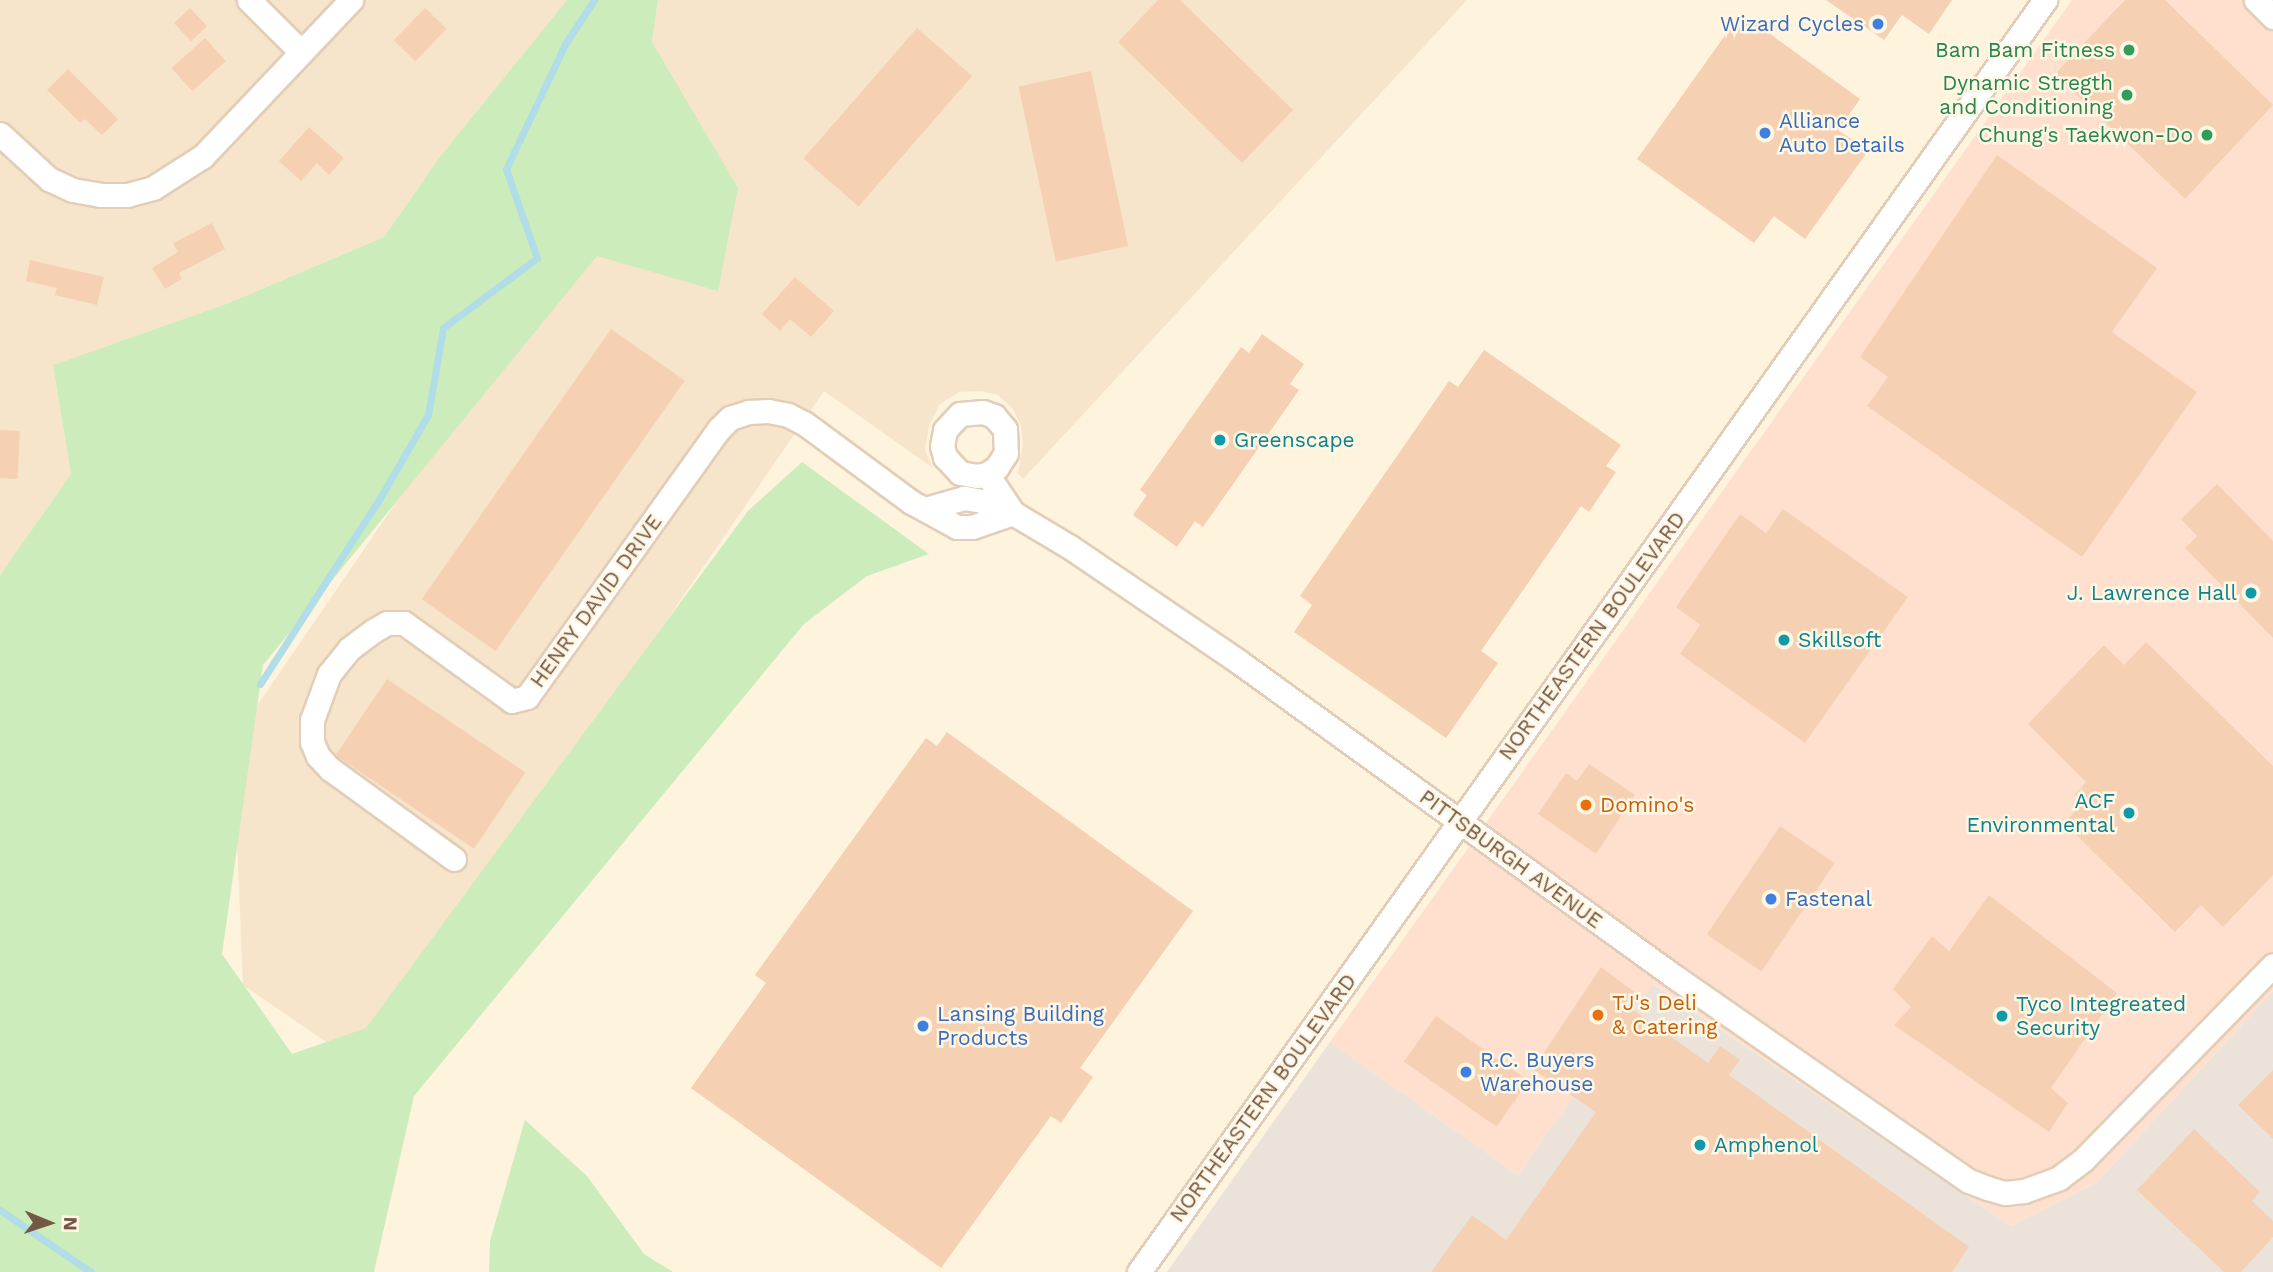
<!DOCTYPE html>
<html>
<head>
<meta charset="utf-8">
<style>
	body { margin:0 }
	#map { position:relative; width:2273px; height:1272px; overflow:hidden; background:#fef3dc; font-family:"Work Sans",sans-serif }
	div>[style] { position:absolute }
	.residential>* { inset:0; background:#f6e5ca }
	.commercial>* { inset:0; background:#ffe0cf }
	.industrial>* { inset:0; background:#ebe3da }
	.green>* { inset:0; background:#ccecbb }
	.stream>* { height:7px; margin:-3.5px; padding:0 3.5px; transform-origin:3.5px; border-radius:3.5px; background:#b0dde8 }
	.building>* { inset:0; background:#f6d0b2; transform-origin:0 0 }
	.roads { filter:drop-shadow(2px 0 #e2ceb8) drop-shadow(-2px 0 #e2ceb8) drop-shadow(0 2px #e2ceb8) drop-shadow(0 -2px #e2ceb8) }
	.minor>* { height:23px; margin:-11.5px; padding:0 11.5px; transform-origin:11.5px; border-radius:11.5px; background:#fff }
	.dots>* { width:19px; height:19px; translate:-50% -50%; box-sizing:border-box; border:4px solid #fff6e4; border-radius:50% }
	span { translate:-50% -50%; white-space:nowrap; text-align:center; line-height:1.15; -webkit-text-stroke:5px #fff6e4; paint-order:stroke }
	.shop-label { font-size:21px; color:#366cbe }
	.right { translate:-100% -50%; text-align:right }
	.left { translate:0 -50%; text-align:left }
	.leisure-label { font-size:21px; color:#27864d }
	.culture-label { font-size:21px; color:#0d838f }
	.street-label { font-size:21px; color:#755844 }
	.food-label { font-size:21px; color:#c56008 }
	.north { position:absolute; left:14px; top:1188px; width:70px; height:70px; -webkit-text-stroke:5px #fff6e4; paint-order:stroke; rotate:92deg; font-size:19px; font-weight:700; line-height:28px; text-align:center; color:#755844 }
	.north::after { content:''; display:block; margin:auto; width:24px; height:32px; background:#755844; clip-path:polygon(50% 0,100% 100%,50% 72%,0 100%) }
</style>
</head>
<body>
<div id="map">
	<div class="residential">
		<div style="clip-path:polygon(0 0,567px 0,439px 158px,384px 237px,229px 303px,53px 365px,71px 474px,0 575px)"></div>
		<div style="clip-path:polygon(658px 0,1467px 0,1023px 479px,1018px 473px,1023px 443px,1021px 425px,1012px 408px,998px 395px,981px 391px,959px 392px,939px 405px,929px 426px,925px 450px,933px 468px,824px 391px,361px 1066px,243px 985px,233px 741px,585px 226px,652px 42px)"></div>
	</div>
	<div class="commercial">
		<div style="clip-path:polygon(2072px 0,2273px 0,2273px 991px,2096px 1183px,2011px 1226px,1654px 984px,1518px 1175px,1330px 1042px)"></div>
	</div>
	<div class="industrial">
		<div style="clip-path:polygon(1653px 984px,2011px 1226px,2096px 1183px,2273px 991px,2273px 1272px,1167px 1272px,1330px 1042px,1518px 1175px)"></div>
	</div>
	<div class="green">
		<div style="clip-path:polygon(567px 0,658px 0,652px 42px,738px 188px,718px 291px,597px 256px,263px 665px,222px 954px,292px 1054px,366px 1028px,748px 511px,802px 462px,929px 554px,867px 576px,804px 624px,414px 1096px,374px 1272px,0 1272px,0 575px,71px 474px,53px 365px,229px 303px,384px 237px,439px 158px)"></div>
		<div style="clip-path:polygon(525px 1120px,587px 1176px,644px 1254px,673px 1272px,489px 1272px,490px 1241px)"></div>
	</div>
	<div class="stream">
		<div style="left:260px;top:684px;width:221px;rotate:-57.2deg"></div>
		<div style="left:380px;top:498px;width:96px;rotate:-60deg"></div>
		<div style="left:428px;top:415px;width:88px;rotate:-80.2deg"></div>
		<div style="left:443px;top:328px;width:117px;rotate:-36.7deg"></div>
		<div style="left:537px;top:258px;width:94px;rotate:-109.2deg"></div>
		<div style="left:506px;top:169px;width:138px;rotate:-64.7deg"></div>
		<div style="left:565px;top:44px;width:53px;rotate:-56.6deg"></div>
		<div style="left:0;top:1210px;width:110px;rotate:34.3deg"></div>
	</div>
	<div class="building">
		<div style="clip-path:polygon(1158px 0,1180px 0,1293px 110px,1242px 163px,1118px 42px)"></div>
		<div style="clip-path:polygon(1826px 0,1952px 0,1929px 34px,1902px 15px,1884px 40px)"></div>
		<div style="clip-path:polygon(2125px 0,2165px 0,2273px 105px,2185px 199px,2055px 74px)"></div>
		<div style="left:190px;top:8px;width:25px;height:22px;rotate:47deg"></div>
		<div style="left:425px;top:8px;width:30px;height:45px;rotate:44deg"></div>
		<div style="clip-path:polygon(1741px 13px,1860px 99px,1838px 130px,1868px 151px,1805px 239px,1774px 216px,1754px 243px,1637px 159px)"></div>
		<div style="left:917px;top:28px;width:73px;height:173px;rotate:41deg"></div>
		<div style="left:205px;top:38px;width:31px;height:45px;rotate:48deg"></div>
		<div style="clip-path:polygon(68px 69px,118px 119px,102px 135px,85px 119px,80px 123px,47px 90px)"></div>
		<div style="left:1091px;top:71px;width:179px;height:74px;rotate:78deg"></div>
		<div style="clip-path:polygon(309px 127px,344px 158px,329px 175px,317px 163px,301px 181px,279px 161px)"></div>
		<div style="clip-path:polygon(1997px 155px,2157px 268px,2112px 332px,2197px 392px,2082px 557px,1867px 406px,1888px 377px,1860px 357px)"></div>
		<div style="clip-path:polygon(212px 223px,225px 249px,179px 273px,182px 279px,165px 289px,152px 268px,178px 252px,173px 243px)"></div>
		<div style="clip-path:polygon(30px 260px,104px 277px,97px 305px,55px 295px,57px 288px,26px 281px)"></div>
		<div style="clip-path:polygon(795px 277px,834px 311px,811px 337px,790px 319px,780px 331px,762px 314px)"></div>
		<div style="left:611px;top:329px;width:90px;height:330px;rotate:35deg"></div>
		<div style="clip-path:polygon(1262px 334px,1304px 364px,1290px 384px,1299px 390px,1203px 527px,1195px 521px,1177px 547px,1133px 515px,1147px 495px,1140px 490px,1241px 347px,1249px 353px)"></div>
		<div style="clip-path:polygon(1484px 350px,1621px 445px,1606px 466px,1616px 472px,1589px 512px,1581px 506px,1481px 651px,1498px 663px,1446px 738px,1294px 632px,1312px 605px,1300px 596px,1449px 381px,1458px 387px)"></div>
		<div style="left:0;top:430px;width:20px;height:48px;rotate:3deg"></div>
		<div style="clip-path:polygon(2217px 484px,2273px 541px,2273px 638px,2185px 548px,2197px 536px,2181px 519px)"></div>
		<div style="clip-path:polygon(1783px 509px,1908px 597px,1805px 743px,1680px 654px,1700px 625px,1676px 607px,1740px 514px,1766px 533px)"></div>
		<div style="clip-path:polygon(2146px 642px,2273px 766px,2273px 875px,2223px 927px,2201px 905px,2175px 932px,2064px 823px,2083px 803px,2075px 794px,2086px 782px,2028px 724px,2104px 645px,2124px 665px)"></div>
		<div style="left:387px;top:679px;width:167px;height:92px;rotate:34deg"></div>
		<div style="clip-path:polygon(947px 732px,1193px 911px,1080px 1068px,1093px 1077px,1061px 1123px,1051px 1116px,941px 1268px,691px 1088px,766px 983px,755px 975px,926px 738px,937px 746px)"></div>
		<div style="clip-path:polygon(1589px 764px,1635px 795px,1596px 854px,1538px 814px,1566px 773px,1577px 781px)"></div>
		<div style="left:1780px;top:826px;width:66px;height:131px;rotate:34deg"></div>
		<div style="clip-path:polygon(1989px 895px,2117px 993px,2051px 1088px,2068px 1103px,2049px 1132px,1894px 1025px,1911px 1007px,1893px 989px,1932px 936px,1949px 951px)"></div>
		<div style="clip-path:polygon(1601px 967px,1640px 996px,1632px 1009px,1708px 1063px,1720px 1046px,1740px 1060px,1729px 1075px,1969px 1247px,1952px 1272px,1431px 1272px,1472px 1215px,1506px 1240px,1596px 1112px,1533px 1069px)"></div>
		<div style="left:1436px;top:1016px;width:113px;height:56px;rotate:35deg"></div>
		<div style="clip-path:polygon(2273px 1070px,2273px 1139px,2238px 1105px)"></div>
		<div style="clip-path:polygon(2194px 1129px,2260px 1192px,2252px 1201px,2273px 1221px,2273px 1237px,2241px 1272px,2224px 1272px,2137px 1190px)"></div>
	</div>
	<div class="roads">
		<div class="minor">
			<div style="left:249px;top:0;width:74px;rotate:45deg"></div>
			<div style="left:2256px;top:0;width:24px;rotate:45deg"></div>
			<div style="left:0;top:134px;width:67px;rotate:42.6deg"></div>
			<div style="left:49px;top:179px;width:26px;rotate:25deg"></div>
			<div style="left:73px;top:190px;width:28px;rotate:10deg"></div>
			<div style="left:101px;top:195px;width:26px"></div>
			<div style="left:127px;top:195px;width:27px;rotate:-15deg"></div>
			<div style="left:153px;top:188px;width:59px;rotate:-32.6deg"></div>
			<div style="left:203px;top:156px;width:215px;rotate:-46.5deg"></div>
			<div style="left:987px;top:474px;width:10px;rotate:169deg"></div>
			<div style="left:977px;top:476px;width:17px;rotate:-170deg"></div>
			<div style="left:960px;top:473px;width:22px;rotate:-133deg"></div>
			<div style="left:945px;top:457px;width:11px;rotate:-105deg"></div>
			<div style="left:942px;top:446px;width:16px;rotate:-79deg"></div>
			<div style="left:945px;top:430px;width:22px;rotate:-47deg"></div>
			<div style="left:960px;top:414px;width:23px;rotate:-5deg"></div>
			<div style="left:983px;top:412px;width:12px;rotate:20deg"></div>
			<div style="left:994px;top:416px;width:17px;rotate:50deg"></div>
			<div style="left:1005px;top:429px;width:24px;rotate:88deg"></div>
			<div style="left:1006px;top:453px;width:17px;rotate:123deg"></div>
			<div style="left:997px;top:467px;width:12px;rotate:145deg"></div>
			<div style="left:987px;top:474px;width:47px;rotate:56.3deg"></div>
			<div style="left:1013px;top:513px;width:66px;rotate:30.8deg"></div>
			<div style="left:1070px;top:547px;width:204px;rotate:34.2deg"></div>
			<div style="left:1239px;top:662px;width:538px;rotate:35.85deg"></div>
			<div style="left:1675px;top:977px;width:358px;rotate:34.8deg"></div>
			<div style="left:1969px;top:1181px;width:19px;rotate:21deg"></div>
			<div style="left:1987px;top:1188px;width:19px;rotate:16deg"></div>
			<div style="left:2005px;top:1193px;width:19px;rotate:-6deg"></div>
			<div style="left:2024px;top:1191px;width:37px;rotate:-20deg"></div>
			<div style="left:2059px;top:1178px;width:30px;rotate:-37deg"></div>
			<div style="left:2083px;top:1160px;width:272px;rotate:-45.7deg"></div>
			<div style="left:925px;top:509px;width:41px;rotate:-15.8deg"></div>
			<div style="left:964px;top:498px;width:18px;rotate:9deg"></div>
			<div style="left:982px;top:501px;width:33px;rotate:21deg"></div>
			<div style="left:454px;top:859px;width:153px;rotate:-144deg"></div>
			<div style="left:330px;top:769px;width:18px;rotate:-133deg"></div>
			<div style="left:318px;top:756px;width:15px;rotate:-113deg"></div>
			<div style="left:312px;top:742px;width:22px;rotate:-90deg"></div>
			<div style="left:312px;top:720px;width:49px;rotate:-69.7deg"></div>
			<div style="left:329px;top:674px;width:32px;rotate:-51deg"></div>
			<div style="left:349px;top:649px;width:30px;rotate:-37deg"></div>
			<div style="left:373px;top:631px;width:16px;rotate:-30deg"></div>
			<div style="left:387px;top:623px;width:17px"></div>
			<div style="left:404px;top:623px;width:133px;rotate:35.8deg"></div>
			<div style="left:512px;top:701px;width:16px;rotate:-15deg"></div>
			<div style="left:527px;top:697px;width:330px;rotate:-54.4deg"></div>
			<div style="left:719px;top:429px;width:16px;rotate:-45deg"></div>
			<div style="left:730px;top:418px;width:20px;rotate:-18deg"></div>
			<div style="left:749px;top:412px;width:19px;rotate:-3deg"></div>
			<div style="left:768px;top:411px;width:20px;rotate:11deg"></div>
			<div style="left:788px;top:415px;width:18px;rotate:27deg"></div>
			<div style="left:804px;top:423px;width:133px;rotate:36.4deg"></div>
			<div style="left:911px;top:502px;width:52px;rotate:28.5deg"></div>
			<div style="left:957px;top:527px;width:15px"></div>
			<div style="left:972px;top:527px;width:43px;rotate:-18.9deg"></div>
			<div style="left:1139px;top:1272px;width:1562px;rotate:-54.54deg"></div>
		</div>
	</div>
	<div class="dots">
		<div style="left:1878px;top:24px;background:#3f7fe0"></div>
		<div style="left:2129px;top:50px;background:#2e9e5b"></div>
		<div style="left:2127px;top:95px;background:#2e9e5b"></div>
		<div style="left:1765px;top:133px;background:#3f7fe0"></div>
		<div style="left:2207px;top:135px;background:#2e9e5b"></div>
		<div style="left:1220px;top:440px;background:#0f9aa8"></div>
		<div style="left:2251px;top:593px;background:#0f9aa8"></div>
		<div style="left:1784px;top:640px;background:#0f9aa8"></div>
		<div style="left:1586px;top:805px;background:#e8710a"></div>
		<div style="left:2129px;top:813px;background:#0f9aa8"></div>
		<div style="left:1771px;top:899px;background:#3f7fe0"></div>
		<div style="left:1598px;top:1015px;background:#e8710a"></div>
		<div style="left:2002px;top:1016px;background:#0f9aa8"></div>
		<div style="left:923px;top:1026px;background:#3f7fe0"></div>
		<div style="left:1466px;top:1072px;background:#3f7fe0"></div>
		<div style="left:1700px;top:1145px;background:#0f9aa8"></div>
	</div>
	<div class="shop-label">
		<span class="right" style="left:1864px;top:24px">Wizard Cycles</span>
		<span class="left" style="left:1779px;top:133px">Alliance<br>Auto Details</span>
		<span class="left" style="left:1785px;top:899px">Fastenal</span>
		<span class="left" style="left:937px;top:1026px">Lansing Building<br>Products</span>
		<span class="left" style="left:1480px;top:1072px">R.C. Buyers<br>Warehouse</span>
	</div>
	<div class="leisure-label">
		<span class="right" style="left:2115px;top:50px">Bam Bam Fitness</span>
		<span class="right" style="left:2113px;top:95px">Dynamic Stregth<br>and Conditioning</span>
		<span class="right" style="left:2193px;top:135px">Chung's Taekwon-Do</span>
	</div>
	<div class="culture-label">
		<span class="left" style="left:1234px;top:440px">Greenscape</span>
		<span class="right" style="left:2237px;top:593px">J. Lawrence Hall</span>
		<span class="left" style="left:1798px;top:640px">Skillsoft</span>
		<span class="right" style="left:2115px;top:813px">ACF<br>Environmental</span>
		<span class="left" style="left:2016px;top:1016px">Tyco Integreated<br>Security</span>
		<span class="left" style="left:1714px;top:1145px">Amphenol</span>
	</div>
	<div class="street-label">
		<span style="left:596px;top:601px;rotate:-54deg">HENRY DAVID DRIVE</span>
		<span style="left:1592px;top:636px;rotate:-54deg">NORTHEASTERN BOULEVARD</span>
		<span style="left:1511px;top:859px;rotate:36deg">PITTSBURGH AVENUE</span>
		<span style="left:1263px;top:1098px;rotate:-54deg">NORTHEASTERN BOULEVARD</span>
	</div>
	<div class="food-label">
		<span class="left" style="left:1600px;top:805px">Domino's</span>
		<span class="left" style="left:1612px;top:1015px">TJ's Deli<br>&amp; Catering</span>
	</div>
	<div class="north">N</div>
</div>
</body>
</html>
